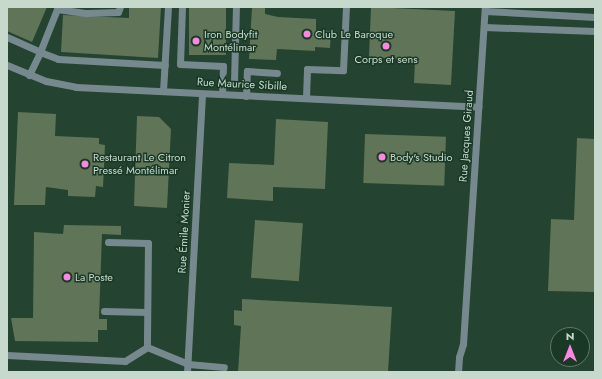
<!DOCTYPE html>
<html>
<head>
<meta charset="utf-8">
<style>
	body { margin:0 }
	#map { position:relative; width:602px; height:379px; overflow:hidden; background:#244330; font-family:Jost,sans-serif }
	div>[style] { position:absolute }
	.building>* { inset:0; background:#607457; transform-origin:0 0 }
	.minor>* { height:7px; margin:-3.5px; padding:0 3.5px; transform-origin:3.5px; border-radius:3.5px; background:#76898e }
	.dots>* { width:11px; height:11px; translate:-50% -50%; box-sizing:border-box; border:2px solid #193926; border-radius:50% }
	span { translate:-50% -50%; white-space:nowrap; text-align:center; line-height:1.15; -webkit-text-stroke:3px #193926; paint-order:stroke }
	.poi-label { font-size:11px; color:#c7d9cd }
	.left { translate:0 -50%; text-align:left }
	.street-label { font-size:11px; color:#c7d9cd }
	.frame { position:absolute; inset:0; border:8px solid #c7d9cd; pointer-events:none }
	.north { position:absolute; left:550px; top:327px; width:40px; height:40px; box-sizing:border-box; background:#193926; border:1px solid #5f7969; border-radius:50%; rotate:0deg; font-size:11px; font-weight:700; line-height:16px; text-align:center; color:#c7d9cd }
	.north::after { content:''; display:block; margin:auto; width:14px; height:18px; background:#fd86e2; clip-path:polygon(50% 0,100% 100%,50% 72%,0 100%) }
</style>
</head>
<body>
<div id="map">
	<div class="building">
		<div style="clip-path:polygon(7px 7px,47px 7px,32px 42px,7px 31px)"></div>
		<div style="clip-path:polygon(129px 7px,161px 7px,158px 58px,61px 52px,63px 15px,129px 18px)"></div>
		<div style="left:189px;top:7px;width:37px;height:48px"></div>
		<div style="clip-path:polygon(252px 7px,265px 7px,265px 14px,278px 17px,316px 19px,316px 30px,331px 31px,330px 48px,315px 47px,315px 51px,277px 49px,276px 60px,249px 59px)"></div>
		<div style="clip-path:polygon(371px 7px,455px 11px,451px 85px,414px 83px,415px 60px,369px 57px)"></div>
		<div style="clip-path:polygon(18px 112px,56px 114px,55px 136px,99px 138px,99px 144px,105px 145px,103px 187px,96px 186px,95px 197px,68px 196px,68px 190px,46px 187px,45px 205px,14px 205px)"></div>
		<div style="clip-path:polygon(137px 116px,159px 117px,171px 129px,167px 208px,134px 206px)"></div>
		<div style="clip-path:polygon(276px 119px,328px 122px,325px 189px,273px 187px,273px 201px,227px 198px,229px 163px,274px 165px)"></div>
		<div style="left:365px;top:134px;width:81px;height:49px;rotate:2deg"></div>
		<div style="clip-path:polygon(577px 138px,595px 139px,595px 292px,548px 291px,551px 219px,574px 220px)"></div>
		<div style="left:255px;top:220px;width:48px;height:58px;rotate:4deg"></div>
		<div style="clip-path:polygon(64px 225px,121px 226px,121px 235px,102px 234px,99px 319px,107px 319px,107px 330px,98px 330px,98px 342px,15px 341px,11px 318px,33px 318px,34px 232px,63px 234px)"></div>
		<div style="clip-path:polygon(242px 299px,392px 307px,388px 372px,238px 372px,241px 326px,234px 325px,234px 310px,242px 311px)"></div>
	</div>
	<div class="minor">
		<div style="left:182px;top:7px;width:57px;rotate:92deg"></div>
		<div style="left:180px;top:64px;width:43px;rotate:2.7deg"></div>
		<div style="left:223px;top:66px;width:28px;rotate:92deg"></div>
		<div style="left:485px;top:11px;width:110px;rotate:3.1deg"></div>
		<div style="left:484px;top:27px;width:111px;rotate:2.1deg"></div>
		<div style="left:7px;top:37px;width:36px;rotate:24deg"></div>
		<div style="left:40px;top:52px;width:46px;rotate:-68.4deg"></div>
		<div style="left:57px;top:9px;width:30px;rotate:8deg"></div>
		<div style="left:87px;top:13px;width:31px;rotate:-2deg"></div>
		<div style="left:118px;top:12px;width:5px;rotate:-68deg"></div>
		<div style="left:7px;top:65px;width:42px;rotate:22.3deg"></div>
		<div style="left:46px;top:81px;width:31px;rotate:11deg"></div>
		<div style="left:76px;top:87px;width:403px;rotate:2.8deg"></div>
		<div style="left:29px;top:75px;width:25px;rotate:-64deg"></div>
		<div style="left:40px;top:52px;width:19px;rotate:21deg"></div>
		<div style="left:58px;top:59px;width:107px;rotate:3.2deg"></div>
		<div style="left:234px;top:82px;width:75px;rotate:-88.5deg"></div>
		<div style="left:163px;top:91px;width:84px;rotate:-86.6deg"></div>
		<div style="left:246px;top:96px;width:25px;rotate:-88deg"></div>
		<div style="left:247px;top:71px;width:30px;rotate:4deg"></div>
		<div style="left:306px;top:98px;width:29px;rotate:-88deg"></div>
		<div style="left:307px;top:69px;width:36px;rotate:2deg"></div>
		<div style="left:343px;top:70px;width:63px;rotate:-87.3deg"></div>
		<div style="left:108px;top:242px;width:40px;rotate:1.4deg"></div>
		<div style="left:148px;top:243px;width:104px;rotate:90.6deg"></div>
		<div style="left:104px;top:311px;width:43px;rotate:1.3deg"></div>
		<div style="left:7px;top:355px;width:118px;rotate:2.9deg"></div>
		<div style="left:125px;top:361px;width:26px;rotate:-32deg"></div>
		<div style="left:147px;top:347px;width:44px;rotate:22.5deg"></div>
		<div style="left:188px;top:364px;width:36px;rotate:5deg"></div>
		<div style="left:187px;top:372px;width:278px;rotate:-86.9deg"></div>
		<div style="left:458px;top:372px;width:15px;rotate:-86deg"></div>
		<div style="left:459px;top:357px;width:14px;rotate:-73deg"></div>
		<div style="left:463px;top:344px;width:338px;rotate:-86.3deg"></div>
	</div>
	<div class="dots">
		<div style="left:307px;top:34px;background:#fd86e2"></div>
		<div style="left:196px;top:41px;background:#fd86e2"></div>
		<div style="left:386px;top:46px;background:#fd86e2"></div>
		<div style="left:382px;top:157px;background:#fd86e2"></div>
		<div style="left:85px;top:164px;background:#fd86e2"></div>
		<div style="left:67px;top:277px;background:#fd86e2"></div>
	</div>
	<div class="poi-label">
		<span class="left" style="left:315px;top:34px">Club Le Baroque</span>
		<span class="left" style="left:204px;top:41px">Iron Bodyfit<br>Montélimar</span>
		<span style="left:386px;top:59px">Corps et sens</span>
		<span class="left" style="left:390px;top:157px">Body's Studio</span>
		<span class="left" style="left:93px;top:164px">Restaurant Le Citron<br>Pressé Montélimar</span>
		<span class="left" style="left:75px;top:277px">La Poste</span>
	</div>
	<div class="street-label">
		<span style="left:242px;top:84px;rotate:3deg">Rue Maurice Sibille</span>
		<span style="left:466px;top:136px;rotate:-86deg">Rue Jacques Giraud</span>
		<span style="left:184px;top:232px;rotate:-87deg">Rue Émile Monier</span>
	</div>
	<div class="frame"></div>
	<div class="north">N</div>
</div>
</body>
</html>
